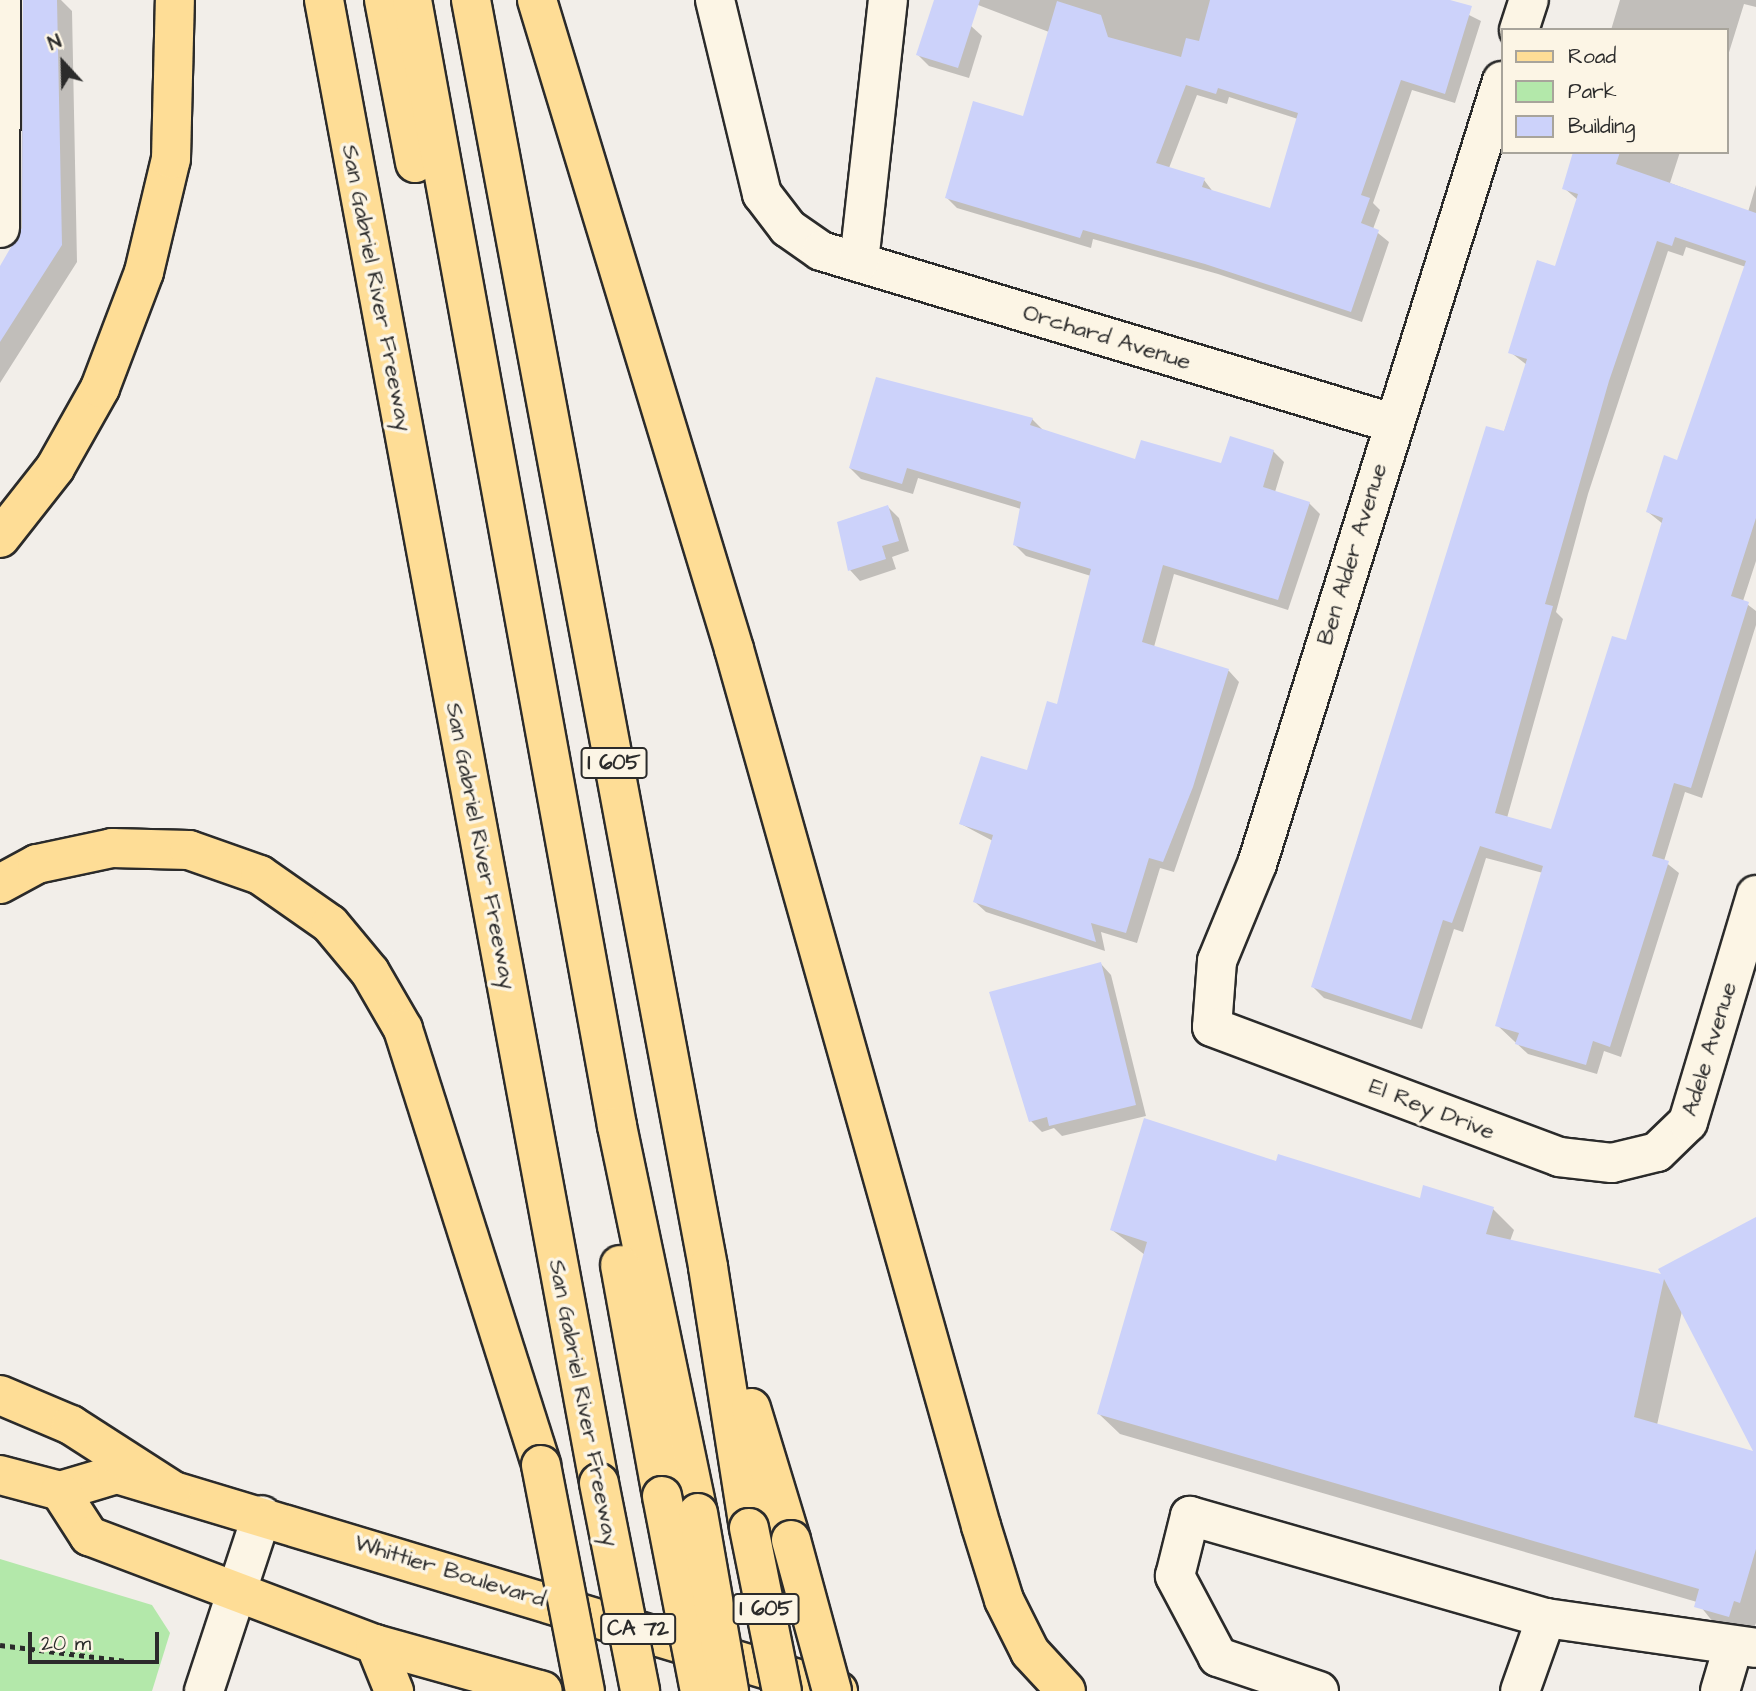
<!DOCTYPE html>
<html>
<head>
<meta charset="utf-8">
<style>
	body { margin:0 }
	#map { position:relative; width:1756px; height:1691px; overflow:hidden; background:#f2eee9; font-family:"Architects Daughter",sans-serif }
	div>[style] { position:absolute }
	.green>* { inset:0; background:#b3e8aa }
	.shadow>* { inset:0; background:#0003 }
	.building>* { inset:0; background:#ccd2fa }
	.path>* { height:4.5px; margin-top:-2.25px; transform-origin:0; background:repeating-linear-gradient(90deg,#2b2b2b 0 5px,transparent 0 10px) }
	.roads { filter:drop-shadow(2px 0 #2b2b2b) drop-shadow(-2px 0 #2b2b2b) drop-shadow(0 2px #2b2b2b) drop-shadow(0 -2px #2b2b2b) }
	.minor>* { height:38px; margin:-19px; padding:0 19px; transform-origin:19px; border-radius:19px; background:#fcf5e5 }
	.major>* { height:38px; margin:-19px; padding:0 19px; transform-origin:19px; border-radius:19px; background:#fedd96 }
	.highway>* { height:38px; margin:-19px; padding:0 19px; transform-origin:19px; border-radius:19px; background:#fedd96 }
	.bridges { filter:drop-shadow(2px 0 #2b2b2b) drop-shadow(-2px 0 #2b2b2b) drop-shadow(0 2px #2b2b2b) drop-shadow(0 -2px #2b2b2b) }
	.highway-bridge>* { height:38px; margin:-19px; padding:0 19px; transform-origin:19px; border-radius:19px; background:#fedd96 }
	span { translate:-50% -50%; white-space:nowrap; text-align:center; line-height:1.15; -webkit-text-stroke:7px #fcf5e5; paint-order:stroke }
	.shield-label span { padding:2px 5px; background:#fcf5e5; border:2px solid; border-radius:5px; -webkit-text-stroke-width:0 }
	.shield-label { font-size:21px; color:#2b2b2b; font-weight:700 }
	.street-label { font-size:23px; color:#2b2b2b }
	.legend { position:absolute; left:1501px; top:28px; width:228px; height:126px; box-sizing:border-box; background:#fcf5e5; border:2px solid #a8a49b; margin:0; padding:9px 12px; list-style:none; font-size:21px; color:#2b2b2b }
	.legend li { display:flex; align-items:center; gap:14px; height:35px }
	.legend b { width:35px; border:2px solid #a8a49b }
	.north { position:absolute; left:28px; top:28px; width:70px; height:70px; -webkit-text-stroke:5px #fcf5e5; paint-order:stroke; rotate:338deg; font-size:19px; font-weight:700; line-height:28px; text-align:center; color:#2b2b2b }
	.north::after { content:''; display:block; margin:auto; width:24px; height:32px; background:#2b2b2b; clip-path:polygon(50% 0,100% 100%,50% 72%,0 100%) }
	.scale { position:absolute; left:28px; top:1632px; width:131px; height:32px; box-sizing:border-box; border:4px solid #2b2b2b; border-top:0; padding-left:9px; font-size:21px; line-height:24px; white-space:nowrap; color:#2b2b2b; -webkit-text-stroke:5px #fcf5e5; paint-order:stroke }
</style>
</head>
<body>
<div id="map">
	<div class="green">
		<div style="clip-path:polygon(0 1559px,152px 1605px,170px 1633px,152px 1691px,0 1691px)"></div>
	</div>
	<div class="shadow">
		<div style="clip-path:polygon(23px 0,61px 0,72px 11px,77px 262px,0 383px,0 271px,21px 239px)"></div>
		<div style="clip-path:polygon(evenodd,965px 0,1439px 0,1481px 21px,1455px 103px,1412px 90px,1373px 203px,1380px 210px,1373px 229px,1389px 242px,1362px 322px,1218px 274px,1093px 239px,1091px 248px,957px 208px,947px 198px,1024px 119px,1049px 32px,965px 0,1197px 95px,1227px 104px,1229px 97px,1298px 119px,1271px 210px,1214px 193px,1204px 180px,1169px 168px,1197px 95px)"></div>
		<div style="clip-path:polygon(1756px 0,1756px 7px,1744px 4px,1726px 62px,1726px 30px,1611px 30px,1620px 0)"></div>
		<div style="clip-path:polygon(971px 26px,982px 36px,969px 78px,929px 66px,918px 55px)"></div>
		<div style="clip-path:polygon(evenodd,1575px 152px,1680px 152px,1670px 183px,1748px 212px,1756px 185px,1756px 561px,1743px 601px,1756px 611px,1756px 625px,1702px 798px,1685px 792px,1664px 861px,1679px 873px,1621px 1057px,1604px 1051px,1597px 1074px,1528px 1054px,1497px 1025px,1543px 873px,1486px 858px,1463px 932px,1454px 929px,1422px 1029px,1324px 998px,1313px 987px,1527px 365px,1510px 352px,1556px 268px,1578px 200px,1564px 188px,1575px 152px,1686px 247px,1746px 267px,1679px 462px,1648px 512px,1663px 524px,1627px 643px,1553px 832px,1507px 818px,1563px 619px,1556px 612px,1588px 494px,1668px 251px,1683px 256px,1686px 247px)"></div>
		<div style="clip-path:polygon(1032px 419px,1043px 430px,1136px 462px,1222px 465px,1273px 451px,1284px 462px,1275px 492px,1309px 503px,1320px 514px,1288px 610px,1174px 574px,1154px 647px,1229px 671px,1239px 682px,1174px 872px,1160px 868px,1137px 943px,1101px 932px,1105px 951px,986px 912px,975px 902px,993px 841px,961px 824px,1028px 773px,1058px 707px,1091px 576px,1026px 556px,1015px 545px,1021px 509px,918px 478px,913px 494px,861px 479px,850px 468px)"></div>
		<div style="clip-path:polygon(888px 507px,899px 518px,909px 551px,892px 557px,896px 569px,860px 581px,850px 570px)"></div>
		<div style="clip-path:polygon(1101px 964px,1111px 975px,1146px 1116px,1062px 1136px,1054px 1128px,1042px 1132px,1031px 1121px)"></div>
		<div style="clip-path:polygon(1277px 1164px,1421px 1200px,1493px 1209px,1514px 1230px,1510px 1241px,1665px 1277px,1756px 1258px,1756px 1393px,1682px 1311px,1657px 1425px,1756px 1454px,1756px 1623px,1750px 1637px,1717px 1627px,1697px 1602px,1120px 1434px,1099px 1414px,1145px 1255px,1112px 1230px)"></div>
	</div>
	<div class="building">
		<div style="clip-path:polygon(23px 0,57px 0,62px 245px,0 342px,0 266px,22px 228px)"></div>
		<div style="clip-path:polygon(934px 0,980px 0,958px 68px,916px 55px)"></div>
		<div style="clip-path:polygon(evenodd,1210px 0,1450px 0,1472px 6px,1445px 94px,1401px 80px,1361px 195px,1370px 198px,1361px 223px,1379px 230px,1351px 312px,1205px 264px,1083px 230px,1080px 238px,945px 198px,973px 101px,1023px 116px,1057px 1px,1101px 15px,1108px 37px,1181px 57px,1186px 38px,1199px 41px,1210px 0,1186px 85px,1216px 94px,1218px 88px,1298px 113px,1270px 208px,1202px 187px,1205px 178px,1156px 163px,1186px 85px)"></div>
		<div style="clip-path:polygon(evenodd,1573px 152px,1620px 152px,1616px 164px,1756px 213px,1756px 518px,1731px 596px,1749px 602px,1691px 788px,1674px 783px,1652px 856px,1669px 861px,1610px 1047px,1593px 1041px,1586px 1065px,1515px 1044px,1519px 1033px,1495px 1026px,1543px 866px,1480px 846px,1452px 923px,1443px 920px,1411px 1020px,1311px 987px,1486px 426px,1504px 431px,1527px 359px,1508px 353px,1537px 260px,1555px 266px,1578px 194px,1562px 189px,1573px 152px,1675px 237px,1746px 261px,1677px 460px,1664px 455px,1646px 512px,1663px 518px,1626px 640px,1612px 636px,1551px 829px,1495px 813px,1553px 606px,1545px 604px,1609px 381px,1657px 241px,1672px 246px,1675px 237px)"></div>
		<div style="clip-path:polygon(876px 377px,1033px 418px,1030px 425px,1135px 459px,1141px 440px,1221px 463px,1230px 436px,1274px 450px,1263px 487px,1310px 502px,1278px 600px,1163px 565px,1142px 642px,1229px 669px,1193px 787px,1163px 862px,1149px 858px,1126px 933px,1091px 923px,1096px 942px,973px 902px,993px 835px,959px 824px,981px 756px,1027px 770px,1047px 701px,1057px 704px,1091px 569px,1013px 545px,1021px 502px,907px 468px,902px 484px,849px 468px)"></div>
		<div style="clip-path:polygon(888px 505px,899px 541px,882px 546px,886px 559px,848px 571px,837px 522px)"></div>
		<div style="clip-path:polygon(1101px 962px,1136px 1105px,1049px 1126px,1047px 1117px,1029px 1122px,989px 992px)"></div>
		<div style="clip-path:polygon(evenodd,1144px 1118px,1276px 1161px,1278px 1154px,1420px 1198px,1423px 1185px,1494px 1207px,1486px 1234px,1661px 1274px,1658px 1269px,1756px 1217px,1756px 1549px,1740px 1603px,1734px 1601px,1729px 1617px,1694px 1607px,1699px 1589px,1097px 1414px,1147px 1242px,1110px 1230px,1144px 1118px,1664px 1279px,1753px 1451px,1634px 1417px,1664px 1279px)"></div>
	</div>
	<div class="path">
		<div style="left:0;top:1645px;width:127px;rotate:7.2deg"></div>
	</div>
	<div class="roads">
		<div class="minor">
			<div style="left:715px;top:0;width:200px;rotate:76.4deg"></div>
			<div style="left:762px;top:194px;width:43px;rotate:52.6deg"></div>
			<div style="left:788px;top:228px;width:40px;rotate:34.9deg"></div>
			<div style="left:821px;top:251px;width:596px;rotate:16.76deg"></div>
			<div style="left:1519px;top:30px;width:32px;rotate:-72deg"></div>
			<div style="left:1502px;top:81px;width:820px;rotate:107.37deg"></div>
			<div style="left:1257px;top:864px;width:105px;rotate:112.4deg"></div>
			<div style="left:1217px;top:961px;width:66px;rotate:94.3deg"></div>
			<div style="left:1212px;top:1027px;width:371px;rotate:20.5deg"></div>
			<div style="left:1559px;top:1157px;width:53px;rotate:6.5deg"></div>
			<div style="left:1612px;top:1163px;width:46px;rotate:-13.7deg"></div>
			<div style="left:1657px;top:1152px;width:43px;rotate:-44.1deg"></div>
			<div style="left:1688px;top:1122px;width:237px;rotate:-73.3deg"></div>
			<div style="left:0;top:228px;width:228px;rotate:-89.7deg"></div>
			<div style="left:859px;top:262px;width:264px;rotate:-83.7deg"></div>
			<div style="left:1546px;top:1618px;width:212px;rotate:8.1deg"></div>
			<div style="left:204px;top:1691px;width:185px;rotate:-71.8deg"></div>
			<div style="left:1319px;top:1691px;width:107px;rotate:-161.4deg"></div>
			<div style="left:1218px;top:1657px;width:92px;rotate:-118deg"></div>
			<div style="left:1175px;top:1576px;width:62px;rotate:-76deg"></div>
			<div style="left:1190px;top:1516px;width:370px;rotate:16deg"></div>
			<div style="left:1546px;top:1618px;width:77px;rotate:109.6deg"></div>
			<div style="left:1720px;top:1691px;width:46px;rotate:-73.5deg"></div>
		</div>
		<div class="major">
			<div style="left:0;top:1475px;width:62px;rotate:14.9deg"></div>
			<div style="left:60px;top:1491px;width:59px;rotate:-16.6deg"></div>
			<div style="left:117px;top:1474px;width:753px;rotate:16.75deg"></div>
			<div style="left:60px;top:1491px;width:54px;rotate:57.2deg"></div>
			<div style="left:89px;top:1536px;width:306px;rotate:20.7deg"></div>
			<div style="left:375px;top:1644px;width:174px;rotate:15.6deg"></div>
		</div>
		<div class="highway">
			<div style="left:324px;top:0;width:1508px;rotate:79.49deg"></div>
			<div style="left:384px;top:0;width:166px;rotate:79.2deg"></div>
			<div style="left:412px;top:0;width:1145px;rotate:79.68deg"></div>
			<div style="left:617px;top:1126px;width:395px;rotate:78.2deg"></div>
			<div style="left:471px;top:0;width:1289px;rotate:79.4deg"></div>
			<div style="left:708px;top:1267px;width:264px;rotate:81.1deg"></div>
			<div style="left:537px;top:0;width:678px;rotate:73.11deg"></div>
			<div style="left:734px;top:649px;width:911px;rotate:74.27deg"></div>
			<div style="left:981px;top:1526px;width:77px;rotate:72.7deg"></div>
			<div style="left:1004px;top:1600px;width:58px;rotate:63.4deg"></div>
			<div style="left:1030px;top:1652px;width:53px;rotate:47.3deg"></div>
			<div style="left:0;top:538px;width:89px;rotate:-51.8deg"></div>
			<div style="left:55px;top:468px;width:92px;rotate:-60.6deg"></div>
			<div style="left:100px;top:388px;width:124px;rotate:-69.2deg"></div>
			<div style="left:144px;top:272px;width:116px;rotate:-76.6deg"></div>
			<div style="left:171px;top:159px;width:159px;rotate:-88.6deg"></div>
			<div style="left:0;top:884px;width:42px;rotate:-28.4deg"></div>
			<div style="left:37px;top:864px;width:77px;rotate:-12deg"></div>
			<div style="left:112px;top:848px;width:77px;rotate:1.5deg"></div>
			<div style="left:189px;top:850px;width:75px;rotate:19.4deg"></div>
			<div style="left:260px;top:875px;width:85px;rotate:35deg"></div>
			<div style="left:330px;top:924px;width:62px;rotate:50.2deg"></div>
			<div style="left:370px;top:972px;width:66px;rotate:59.9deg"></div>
			<div style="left:403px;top:1029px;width:457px;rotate:72.4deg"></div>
			<div style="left:620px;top:1265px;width:235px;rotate:79.7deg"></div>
			<div style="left:0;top:1395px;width:77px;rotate:22.9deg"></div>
			<div style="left:71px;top:1425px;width:120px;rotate:32.8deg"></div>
			<div style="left:751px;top:1408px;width:138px;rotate:73.1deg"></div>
			<div style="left:375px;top:1644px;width:51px;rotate:68deg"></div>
		</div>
	</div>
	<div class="bridges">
		<div class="highway-bridge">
			<div style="left:541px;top:1465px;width:230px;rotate:79deg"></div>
			<div style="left:599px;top:1483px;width:212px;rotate:78.8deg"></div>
			<div style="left:662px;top:1496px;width:199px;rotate:79deg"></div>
			<div style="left:698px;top:1513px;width:181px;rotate:80.1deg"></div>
			<div style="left:749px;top:1528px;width:166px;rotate:78.6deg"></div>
			<div style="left:791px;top:1540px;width:156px;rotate:74.8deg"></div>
		</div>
	</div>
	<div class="shield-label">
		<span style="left:614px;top:763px">I 605</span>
		<span style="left:766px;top:1609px">I 605</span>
		<span style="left:638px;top:1629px">CA 72</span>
	</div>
	<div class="street-label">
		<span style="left:377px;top:288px;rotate:79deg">San Gabriel River Freeway</span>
		<span style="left:1107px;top:337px;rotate:17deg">Orchard Avenue</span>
		<span style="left:1352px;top:554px;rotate:-73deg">Ben Alder Avenue</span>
		<span style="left:481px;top:846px;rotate:79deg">San Gabriel River Freeway</span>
		<span style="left:1709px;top:1049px;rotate:-73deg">Adele Avenue</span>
		<span style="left:1432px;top:1109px;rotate:21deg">El Rey Drive</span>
		<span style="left:584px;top:1403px;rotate:79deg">San Gabriel River Freeway</span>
		<span style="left:450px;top:1571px;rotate:17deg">Whittier Boulevard</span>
	</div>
	<ul class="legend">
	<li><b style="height:9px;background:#fedd96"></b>Road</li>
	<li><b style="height:19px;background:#b3e8aa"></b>Park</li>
	<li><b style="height:19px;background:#ccd2fa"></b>Building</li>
	</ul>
	<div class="north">N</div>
	<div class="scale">20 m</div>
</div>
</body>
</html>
